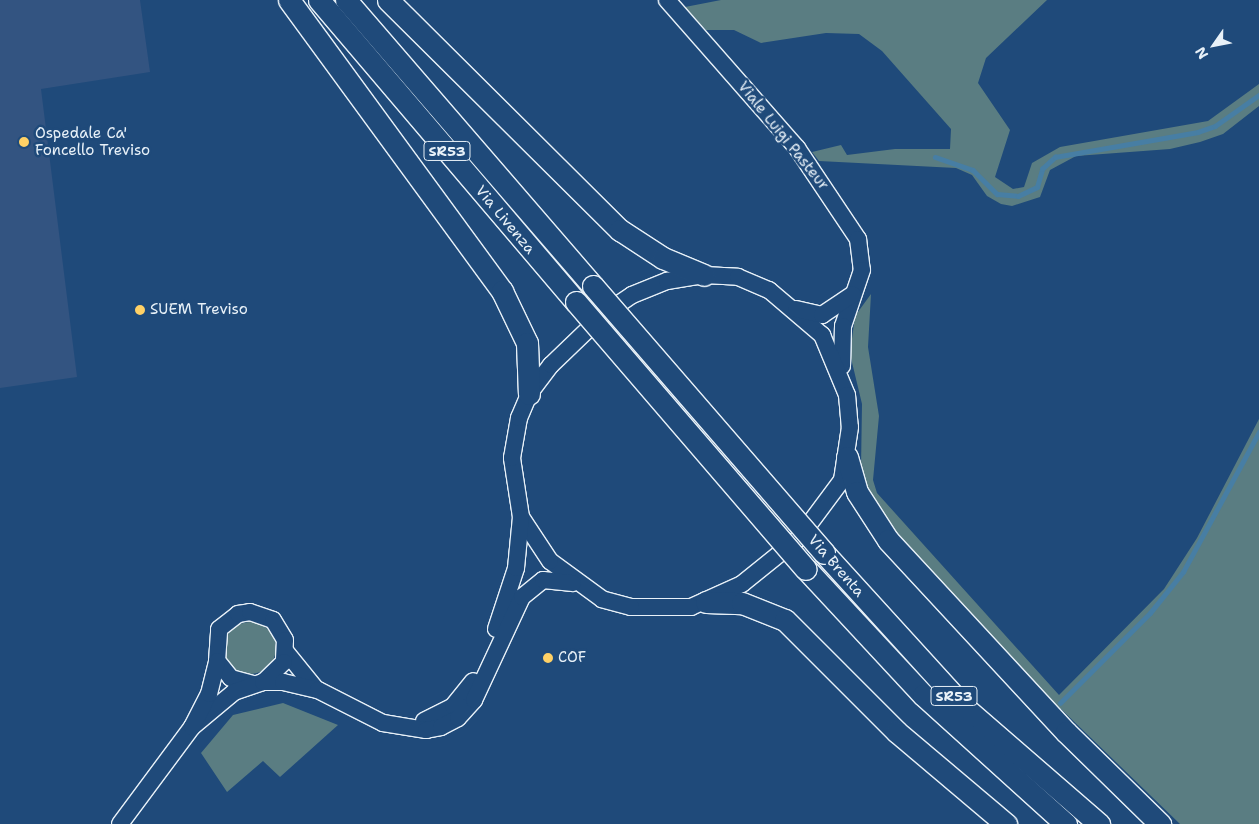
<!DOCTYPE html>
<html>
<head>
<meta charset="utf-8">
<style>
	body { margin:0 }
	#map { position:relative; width:1259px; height:824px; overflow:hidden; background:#1f4a7a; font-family:"Shantell Sans",sans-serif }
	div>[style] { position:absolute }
	.built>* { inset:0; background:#335481 }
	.green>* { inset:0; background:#5a7d82 }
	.round { border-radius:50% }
	.stream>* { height:4.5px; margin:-2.25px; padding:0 2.25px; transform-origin:2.25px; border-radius:2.25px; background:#477ea4 }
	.roads { filter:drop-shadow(1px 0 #e8f1f8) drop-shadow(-1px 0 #e8f1f8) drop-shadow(0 1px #e8f1f8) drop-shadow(0 -1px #e8f1f8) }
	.secondary>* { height:16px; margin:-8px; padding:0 8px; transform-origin:8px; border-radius:8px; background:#1f4a7a }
	.highway>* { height:21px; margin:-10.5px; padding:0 10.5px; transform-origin:10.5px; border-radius:10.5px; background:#1f4a7a }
	.bridges { filter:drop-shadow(1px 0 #e8f1f8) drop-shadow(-1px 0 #e8f1f8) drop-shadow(0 1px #e8f1f8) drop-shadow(0 -1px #e8f1f8) }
	.highway-bridge>* { height:21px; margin:-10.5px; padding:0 10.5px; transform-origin:10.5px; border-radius:10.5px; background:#1f4a7a }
	.dots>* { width:14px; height:14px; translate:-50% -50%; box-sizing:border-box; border:2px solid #1f4a7a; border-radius:50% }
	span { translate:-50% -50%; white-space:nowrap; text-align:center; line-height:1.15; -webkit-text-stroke:5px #1f4a7a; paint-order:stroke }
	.shield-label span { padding:1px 4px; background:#1f4a7a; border:1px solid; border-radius:4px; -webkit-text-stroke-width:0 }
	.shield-label { font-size:14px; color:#e8f1f8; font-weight:700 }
	.poi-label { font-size:15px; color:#e8f1f8 }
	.left { translate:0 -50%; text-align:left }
	.street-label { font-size:15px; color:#e8f1f8 }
	.north { position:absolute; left:1189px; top:20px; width:50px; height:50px; -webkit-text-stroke:4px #1f4a7a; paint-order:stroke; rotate:237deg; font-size:14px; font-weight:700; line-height:20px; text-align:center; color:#e8f1f8 }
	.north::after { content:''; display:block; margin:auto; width:18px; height:22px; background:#e8f1f8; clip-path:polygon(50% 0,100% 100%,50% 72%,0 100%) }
</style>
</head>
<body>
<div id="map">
	<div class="built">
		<div style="clip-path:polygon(0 0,140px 0,150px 72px,41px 89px,77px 377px,0 388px)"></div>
	</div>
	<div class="green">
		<div style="clip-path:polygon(721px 0,1047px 0,986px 58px,978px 83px,1010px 130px,995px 177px,1013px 189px,1024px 187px,1032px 163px,1060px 147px,1208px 121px,1259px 84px,1259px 106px,1223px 134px,1200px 142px,1170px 149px,1076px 156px,1050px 170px,1040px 197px,1012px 206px,1001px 204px,987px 196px,972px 175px,956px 168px,819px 161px,812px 152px,841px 145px,847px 155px,895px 149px,950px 149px,951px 129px,882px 51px,859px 34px,826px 33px,761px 43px,734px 30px,706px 30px,685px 7px)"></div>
		<div style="clip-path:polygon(871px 294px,868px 347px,879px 416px,873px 480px,877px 493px,1059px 695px,1164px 589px,1197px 538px,1259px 419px,1259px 824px,1180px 824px,1061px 709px,1056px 710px,872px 509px,861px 467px,862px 404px,850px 354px,855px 316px)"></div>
		<div class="round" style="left:224px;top:622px;width:52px;height:52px"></div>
		<div style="clip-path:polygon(283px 703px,338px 725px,280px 777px,263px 761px,227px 792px,201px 753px,233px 715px)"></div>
	</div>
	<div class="stream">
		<div style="left:935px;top:157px;width:40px;rotate:18.9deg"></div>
		<div style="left:973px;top:170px;width:34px;rotate:45deg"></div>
		<div style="left:997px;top:194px;width:21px;rotate:5deg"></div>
		<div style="left:1018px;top:196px;width:21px;rotate:-25deg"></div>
		<div style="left:1037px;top:187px;width:19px;rotate:-74deg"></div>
		<div style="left:1042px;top:169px;width:18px;rotate:-43deg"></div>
		<div style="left:1055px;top:157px;width:145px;rotate:-9.9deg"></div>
		<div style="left:1198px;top:132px;width:18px;rotate:-19deg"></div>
		<div style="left:1215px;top:126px;width:54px;rotate:-35.2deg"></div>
		<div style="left:1060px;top:703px;width:127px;rotate:-45deg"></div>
		<div style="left:1150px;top:613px;width:53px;rotate:-51.2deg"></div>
		<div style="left:1183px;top:572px;width:159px;rotate:-61.5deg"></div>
	</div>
	<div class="roads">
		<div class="secondary">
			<div style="left:667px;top:0;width:197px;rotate:48.7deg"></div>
			<div style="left:797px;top:148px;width:110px;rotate:56.2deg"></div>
			<div style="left:858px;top:239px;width:31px;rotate:83deg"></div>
			<div style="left:862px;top:270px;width:59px;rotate:108.7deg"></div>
			<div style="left:843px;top:326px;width:40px;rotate:91.4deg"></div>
			<div style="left:704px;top:275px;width:34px;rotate:3deg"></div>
			<div style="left:738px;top:277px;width:34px;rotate:23deg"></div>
			<div style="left:769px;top:290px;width:70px;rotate:40.3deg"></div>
			<div style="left:822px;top:335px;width:65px;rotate:67.4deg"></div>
			<div style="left:847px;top:395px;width:32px;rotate:85deg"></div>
			<div style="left:850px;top:427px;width:54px;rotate:98.6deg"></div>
			<div style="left:842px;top:480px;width:72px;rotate:126.6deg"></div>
			<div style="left:799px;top:538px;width:73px;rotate:141.1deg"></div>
			<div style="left:742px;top:584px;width:56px;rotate:155.7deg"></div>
			<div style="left:691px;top:607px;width:60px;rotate:180deg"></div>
			<div style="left:631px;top:607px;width:30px;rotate:-165deg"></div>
			<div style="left:602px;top:599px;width:64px;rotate:-143.8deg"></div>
			<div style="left:550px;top:561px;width:53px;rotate:-123.4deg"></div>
			<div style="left:521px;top:517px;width:60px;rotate:-98.7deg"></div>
			<div style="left:512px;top:458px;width:41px;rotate:-80.1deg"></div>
			<div style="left:519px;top:418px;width:26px;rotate:-67deg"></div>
			<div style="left:529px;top:394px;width:36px;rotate:-53deg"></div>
			<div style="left:551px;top:365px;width:74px;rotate:-43.9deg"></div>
			<div style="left:604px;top:314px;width:34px;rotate:-34deg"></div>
			<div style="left:632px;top:295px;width:38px;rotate:-22deg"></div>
			<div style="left:667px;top:281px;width:37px;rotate:-9deg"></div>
			<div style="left:796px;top:309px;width:27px;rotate:13deg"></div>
			<div style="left:822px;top:315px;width:37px;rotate:-34deg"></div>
			<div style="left:496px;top:629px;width:64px;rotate:-71.8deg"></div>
			<div style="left:516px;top:568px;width:51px;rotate:-84.4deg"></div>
			<div style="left:286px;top:652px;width:48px;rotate:51deg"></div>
			<div style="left:253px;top:684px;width:23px;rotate:-165deg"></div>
			<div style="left:231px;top:678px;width:22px;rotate:-129deg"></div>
			<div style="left:217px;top:661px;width:32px;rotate:-86deg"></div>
			<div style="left:219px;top:629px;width:24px;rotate:-38deg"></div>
			<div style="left:238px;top:614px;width:12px;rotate:-9deg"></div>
			<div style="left:250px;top:612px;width:24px;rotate:19deg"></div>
			<div style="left:273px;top:620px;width:23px;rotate:59deg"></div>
			<div style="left:285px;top:640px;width:22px;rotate:93deg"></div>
			<div style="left:284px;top:662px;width:29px;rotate:136deg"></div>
			<div style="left:424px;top:721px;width:33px;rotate:-27deg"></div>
			<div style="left:453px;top:706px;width:32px;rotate:-51deg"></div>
			<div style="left:192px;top:727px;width:55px;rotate:-39.8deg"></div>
			<div style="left:234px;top:692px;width:31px;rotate:-19deg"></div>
			<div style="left:263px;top:682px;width:20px"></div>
			<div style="left:283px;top:682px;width:36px;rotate:13deg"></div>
			<div style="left:318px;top:690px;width:73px;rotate:26.9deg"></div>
			<div style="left:383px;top:723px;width:44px;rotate:9.2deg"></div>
			<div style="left:426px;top:730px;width:15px;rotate:-11deg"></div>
			<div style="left:441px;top:727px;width:19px;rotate:-28deg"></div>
			<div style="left:458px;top:718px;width:24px;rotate:-48deg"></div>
			<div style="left:474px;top:700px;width:114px;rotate:-65deg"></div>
			<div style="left:522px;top:597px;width:27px;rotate:-39deg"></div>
			<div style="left:543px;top:580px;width:30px;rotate:6deg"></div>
			<div style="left:120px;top:824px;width:121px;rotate:-53.4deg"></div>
			<div style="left:192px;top:727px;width:37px;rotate:-63deg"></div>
			<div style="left:209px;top:694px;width:34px;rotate:-76deg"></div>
		</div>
		<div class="highway">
			<div style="left:289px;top:0;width:361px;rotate:53.8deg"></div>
			<div style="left:502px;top:291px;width:58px;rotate:64.3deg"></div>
			<div style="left:527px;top:343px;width:51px;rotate:87.8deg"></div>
			<div style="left:319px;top:0;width:397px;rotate:49.6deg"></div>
			<div style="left:346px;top:0;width:378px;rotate:49.2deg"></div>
			<div style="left:388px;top:0;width:327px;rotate:44.8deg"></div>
			<div style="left:620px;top:230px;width:51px;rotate:33.1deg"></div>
			<div style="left:663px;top:258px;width:44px;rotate:22.5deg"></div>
			<div style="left:847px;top:457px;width:36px;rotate:74deg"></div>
			<div style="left:857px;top:492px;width:57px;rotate:57.1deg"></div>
			<div style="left:888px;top:540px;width:262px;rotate:47.2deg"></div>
			<div style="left:1066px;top:732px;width:132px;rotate:44.4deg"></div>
			<div style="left:824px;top:553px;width:208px;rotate:47.7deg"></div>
			<div style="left:964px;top:707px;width:179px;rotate:40.9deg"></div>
			<div style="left:806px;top:569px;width:172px;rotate:47.1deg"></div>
			<div style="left:923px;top:695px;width:193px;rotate:42.1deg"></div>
			<div style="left:706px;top:602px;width:36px;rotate:2deg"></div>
			<div style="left:742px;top:603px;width:46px;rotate:21.6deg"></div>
			<div style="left:785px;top:620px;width:158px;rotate:45deg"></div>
			<div style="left:897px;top:732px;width:143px;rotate:40.2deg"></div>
		</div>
	</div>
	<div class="bridges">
		<div class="highway-bridge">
			<div style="left:593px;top:286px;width:353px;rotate:49.1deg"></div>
			<div style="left:576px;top:302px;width:352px;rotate:49.3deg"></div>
		</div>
	</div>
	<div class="dots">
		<div style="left:24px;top:142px;background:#ffd166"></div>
		<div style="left:140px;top:310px;background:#ffd166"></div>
		<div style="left:548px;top:658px;background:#ffd166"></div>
	</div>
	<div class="shield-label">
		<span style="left:447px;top:151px">SR53</span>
		<span style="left:954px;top:696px">SR53</span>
	</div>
	<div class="poi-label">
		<span class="left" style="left:35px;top:142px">Ospedale Ca'<br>Foncello Treviso</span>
		<span class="left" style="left:150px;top:310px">SUEM Treviso</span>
		<span class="left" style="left:558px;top:658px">COF</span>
	</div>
	<div class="street-label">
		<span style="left:783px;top:136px;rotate:51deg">Viale Luigi Pasteur</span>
		<span style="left:505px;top:220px;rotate:50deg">Via Livenza</span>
		<span style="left:836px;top:566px;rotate:49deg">Via Brenta</span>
	</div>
	<div class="north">N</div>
</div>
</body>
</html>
